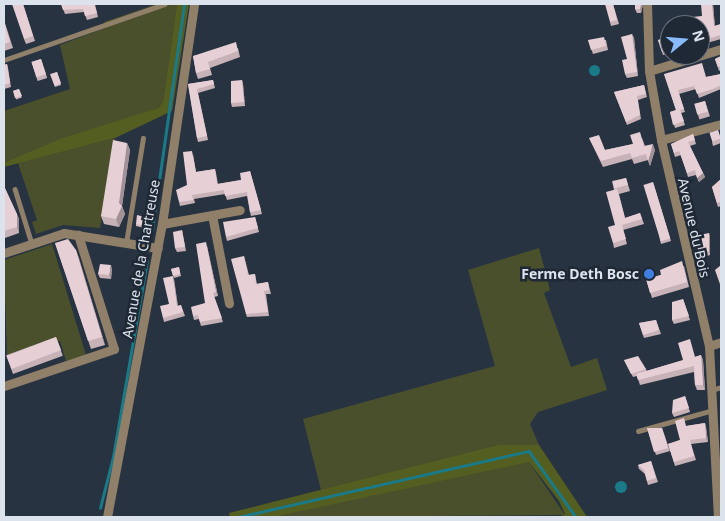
<!DOCTYPE html>
<html>
<head>
<meta charset="utf-8">
<style>
	body { margin:0 }
	#map { position:relative; width:725px; height:521px; overflow:hidden; background:#283341; font-family:"Noto Sans",sans-serif }
	div>[style] { position:absolute }
	.green>* { inset:0; background:#4a502b }
	.forest>* { inset:0; background:#545e20 }
	.water>* { inset:0; background:#1a7a88 }
	.round { border-radius:50% }
	.stream>* { height:2.5px; margin:-1.25px; padding:0 1.25px; transform-origin:1.25px; border-radius:1.25px; background:#1a7a88 }
	.service>* { height:4.5px; margin:-2.25px; padding:0 2.25px; transform-origin:2.25px; border-radius:2.25px; background:#907f69 }
	.minor>* { height:9px; margin:-4.5px; padding:0 4.5px; transform-origin:4.5px; border-radius:4.5px; background:#907f69 }
	.wall>* { inset:0; background:#c7b2b8; transform-origin:0 0 }
	.shaded-wall>* { inset:0; background:#a29196 }
	.building>* { inset:0; background:#e7cfd6; transform-origin:0 0 }
	.dots>* { width:14px; height:14px; translate:-50% -50%; box-sizing:border-box; border:2px solid #1f2936; border-radius:50% }
	span { translate:-50% -50%; white-space:nowrap; text-align:center; line-height:1.15; -webkit-text-stroke:5px #1f2936; paint-order:stroke }
	.street-label { font-size:14px; color:#dce3ec }
	.poi-label { font-size:14px; color:#dce3ec; font-weight:700 }
	.right { translate:-100% -50%; text-align:right }
	.frame { position:absolute; inset:0; border:5px solid #dce3ec; pointer-events:none }
	.north { position:absolute; left:660px; top:15px; width:50px; height:50px; box-sizing:border-box; background:#1f2936; border:1px solid #6b737f; border-radius:50%; rotate:73deg; font-size:14px; font-weight:700; line-height:20px; text-align:center; color:#dce3ec }
	.north::after { content:''; display:block; margin:auto; width:18px; height:22px; background:#88bafc; clip-path:polygon(50% 0,100% 100%,50% 72%,0 100%) }
</style>
</head>
<body>
<div id="map">
	<div class="green">
		<div style="clip-path:polygon(157px 4px,177px 4px,163px 102px,158px 108px,4px 163px,4px 111px,70px 89px,60px 45px,105px 28px,104px 22px)"></div>
		<div style="clip-path:polygon(115px 138px,100px 228px,63px 225px,36px 234px,32px 222px,37px 220px,18px 163px)"></div>
		<div style="clip-path:polygon(52px 244px,86px 355px,66px 361px,60px 341px,7px 357px,4px 260px)"></div>
		<div style="clip-path:polygon(539px 248px,550px 290px,544px 293px,571px 367px,597px 358px,607px 390px,538px 412px,530px 424px,539px 445px,497px 445px,321px 490px,303px 419px,495px 366px,468px 270px)"></div>
		<div style="clip-path:polygon(529px 462px,565px 515px,274px 517px,514px 463px)"></div>
	</div>
	<div class="forest">
		<div style="clip-path:polygon(177px 4px,189px 4px,172px 111px,115px 138px,4px 167px,4px 163px,60px 139px,158px 108px,163px 102px)"></div>
		<div style="clip-path:polygon(497px 445px,539px 445px,587px 517px,559px 517px,565px 514px,559px 501px,529px 462px,274px 517px,230px 517px,229px 513px)"></div>
	</div>
	<div class="water">
		<div class="round" style="left:588.5px;top:64.5px;width:11px;height:11px"></div>
		<div class="round" style="left:615px;top:481px;width:12px;height:12px"></div>
	</div>
	<div class="stream">
		<div style="left:152px;top:230px;width:228px;rotate:-81.9deg"></div>
		<div style="left:100px;top:508px;width:53px;rotate:-75.7deg"></div>
		<div style="left:113px;top:457px;width:199px;rotate:-80.2deg"></div>
		<div style="left:238px;top:517px;width:298px;rotate:-12.8deg"></div>
		<div style="left:529px;top:451px;width:81px;rotate:54.5deg"></div>
	</div>
	<div class="service">
		<div style="left:4px;top:60px;width:170px;rotate:-19.2deg"></div>
		<div style="left:15px;top:189px;width:58px;rotate:72.8deg"></div>
		<div style="left:126px;top:243px;width:106px;rotate:-80.8deg"></div>
		<div style="left:712px;top:390px;width:9px;rotate:-18deg"></div>
		<div style="left:638px;top:431px;width:78px;rotate:-15.6deg"></div>
	</div>
	<div class="minor">
		<div style="left:647px;top:4px;width:67px;rotate:88.3deg"></div>
		<div style="left:649px;top:71px;width:70px;rotate:80.1deg"></div>
		<div style="left:661px;top:140px;width:212px;rotate:76.9deg"></div>
		<div style="left:709px;top:346px;width:171px;rotate:87deg"></div>
		<div style="left:649px;top:71px;width:75px;rotate:-17deg"></div>
		<div style="left:661px;top:140px;width:62px;rotate:-14.9deg"></div>
		<div style="left:212px;top:215px;width:90px;rotate:79.1deg"></div>
		<div style="left:162px;top:224px;width:79px;rotate:-10.2deg"></div>
		<div style="left:4px;top:253px;width:63px;rotate:-18.4deg"></div>
		<div style="left:64px;top:233px;width:95px;rotate:9.1deg"></div>
		<div style="left:709px;top:346px;width:13px;rotate:-18deg"></div>
		<div style="left:4px;top:386px;width:116px;rotate:-18.6deg"></div>
		<div style="left:114px;top:349px;width:120px;rotate:-107.5deg"></div>
		<div style="left:107px;top:517px;width:298px;rotate:-79.4deg"></div>
		<div style="left:162px;top:224px;width:222px;rotate:-81.7deg"></div>
	</div>
	<div class="wall">
		<div style="clip-path:polygon(23px 4px,35px 41px,26px 44px,24px 39px)"></div>
		<div style="clip-path:polygon(61px 4px,95px 4px,98px 17px,87px 20px,84px 12px,65px 14px)"></div>
		<div style="clip-path:polygon(613px 4px,619px 24px,611px 26px,610px 22px)"></div>
		<div style="clip-path:polygon(635px 4px,643px 4px,641px 13px,637px 13px,635px 9px)"></div>
		<div style="clip-path:polygon(713px 4px,715px 26px,721px 24px,721px 39px,700px 45px,700px 25px,702px 16px)"></div>
		<div style="clip-path:polygon(4px 20px,13px 48px,4px 51px)"></div>
		<div style="clip-path:polygon(632px 34px,634px 38px,638px 76px,627px 78px,625px 74px,627px 59px)"></div>
		<div style="clip-path:polygon(670px 37px,670px 53px,663px 55px,658px 40px)"></div>
		<div style="clip-path:polygon(588px 40px,606px 40px,608px 50px,593px 54px)"></div>
		<div style="clip-path:polygon(238px 48px,240px 57px,210px 68px,212px 75px,198px 79px,196px 73px,193px 56px)"></div>
		<div style="clip-path:polygon(721px 56px,721px 70px,719px 71px,715px 59px)"></div>
		<div style="left:41px;top:59px;width:20px;height:10px;rotate:72deg"></div>
		<div style="clip-path:polygon(7px 64px,8px 68px,11px 87px,4px 89px,4px 65px)"></div>
		<div style="clip-path:polygon(57px 72px,61px 85px,55px 87px,50px 74px)"></div>
		<div style="clip-path:polygon(664px 74px,706px 77px,721px 74px,721px 89px,699px 98px,696px 89px,679px 94px,685px 112px,681px 113px,685px 125px,675px 128px,670px 112px,676px 110px)"></div>
		<div style="clip-path:polygon(213px 80px,215px 88px,198px 93px,208px 140px,198px 142px,197px 138px,188px 84px)"></div>
		<div style="clip-path:polygon(242px 80px,243px 84px,245px 106px,232px 107px,231px 103px)"></div>
		<div style="clip-path:polygon(644px 85px,647px 97px,638px 100px,641px 119px,627px 125px,614px 92px)"></div>
		<div style="left:19px;top:89px;width:9px;height:6px;rotate:72deg"></div>
		<div style="left:705px;top:101px;width:16px;height:11px;rotate:72deg"></div>
		<div style="clip-path:polygon(718px 130px,721px 141px,721px 143px,713px 146px,712px 142px)"></div>
		<div style="clip-path:polygon(693px 134px,696px 144px,690px 146px,705px 177px,699px 182px,696px 175px,688px 177px,681px 155px,675px 157px,671px 144px)"></div>
		<div style="clip-path:polygon(589px 138px,605px 150px,633px 144px,642px 138px,645px 146px,655px 150px,650px 166px,648px 160px,634px 164px,632px 159px,603px 167px)"></div>
		<div style="clip-path:polygon(127px 143px,130px 150px,122px 206px,125px 214px,119px 227px,104px 224px,101px 216px)"></div>
		<div style="clip-path:polygon(193px 154px,196px 172px,215px 169px,216px 173px,218px 184px,241px 180px,250px 171px,262px 214px,251px 216px,250px 212px,247px 196px,227px 200px,225px 194px,194px 199px,195px 203px,180px 206px,179px 202px,187px 185px)"></div>
		<div style="clip-path:polygon(626px 178px,630px 191px,619px 194px,625px 218px,640px 213px,644px 224px,623px 230px,627px 244px,614px 248px,613px 243px,615px 225px,614px 190px,612px 181px)"></div>
		<div style="clip-path:polygon(721px 179px,721px 206px,718px 207px,712px 187px)"></div>
		<div style="clip-path:polygon(653px 182px,671px 241px,661px 244px,660px 240px)"></div>
		<div style="clip-path:polygon(4px 186px,19px 219px,19px 233px,5px 238px,4px 234px)"></div>
		<div style="clip-path:polygon(255px 217px,259px 232px,227px 241px,226px 237px)"></div>
		<div style="clip-path:polygon(146px 219px,144px 228px,136px 226px,136px 224px)"></div>
		<div style="clip-path:polygon(182px 230px,186px 251px,177px 252px,175px 248px)"></div>
		<div style="clip-path:polygon(709px 233px,710px 237px,710px 255px,701px 258px,699px 254px)"></div>
		<div style="clip-path:polygon(55px 243px,76px 250px,105px 345px,91px 349px)"></div>
		<div style="clip-path:polygon(207px 246px,218px 296px,214px 297px,223px 322px,201px 326px,199px 319px,194px 320px,193px 316px,205px 303px)"></div>
		<div style="clip-path:polygon(244px 256px,249px 275px,255px 274px,257px 284px,268px 282px,271px 294px,266px 294px,269px 316px,247px 317px,246px 314px)"></div>
		<div style="clip-path:polygon(684px 266px,689px 287px,652px 298px,646px 279px,661px 275px)"></div>
		<div style="clip-path:polygon(179px 267px,181px 276px,174px 278px,171px 269px)"></div>
		<div style="clip-path:polygon(112px 269px,111px 279px,100px 278px,98px 274px)"></div>
		<div style="clip-path:polygon(174px 279px,178px 306px,181px 305px,185px 316px,164px 322px,163px 318px,169px 304px)"></div>
		<div style="clip-path:polygon(683px 299px,690px 320px,674px 324px,672px 320px)"></div>
		<div style="clip-path:polygon(656px 320px,661px 334px,644px 338px,639px 323px)"></div>
		<div style="left:56px;top:337px;width:20px;height:53px;rotate:70deg"></div>
		<div style="clip-path:polygon(701px 355px,703px 360px,705px 390px,697px 390px,695px 385px,694px 372px,640px 385px,637px 376px,633px 377px,624px 360px,646px 369px,647px 371px)"></div>
		<div style="clip-path:polygon(685px 396px,690px 412px,674px 417px,672px 413px)"></div>
		<div style="clip-path:polygon(705px 423px,706px 427px,708px 442px,691px 444px,696px 460px,675px 466px,668px 444px,680px 440px,686px 426px)"></div>
		<div style="clip-path:polygon(647px 428px,662px 428px,670px 451px,656px 455px)"></div>
		<div style="clip-path:polygon(651px 461px,658px 482px,648px 485px,645px 474px,639px 469px,638px 465px)"></div>
	</div>
	<div class="shaded-wall">
		<div style="clip-path:polygon(641px 4px,643px 4px,641px 13px,640px 9px)"></div>
		<div style="clip-path:polygon(712px 4px,713px 4px,715px 30px,714px 26px)"></div>
		<div style="clip-path:polygon(632px 34px,634px 38px,638px 76px,637px 72px)"></div>
		<div style="clip-path:polygon(242px 80px,243px 84px,245px 106px,244px 102px)"></div>
		<div style="clip-path:polygon(127px 143px,130px 150px,122px 206px,125px 214px,119px 227px,116px 219px)"></div>
		<div style="clip-path:polygon(653px 144px,655px 150px,650px 166px,648px 161px)"></div>
		<div style="clip-path:polygon(703px 173px,705px 177px,699px 182px,697px 178px)"></div>
		<div style="clip-path:polygon(17px 214px,19px 219px,19px 233px,17px 227px)"></div>
		<div style="clip-path:polygon(709px 233px,710px 237px,710px 255px,709px 251px)"></div>
		<div style="clip-path:polygon(206px 242px,207px 246px,218px 296px,216px 292px)"></div>
		<div style="clip-path:polygon(76px 250px,79px 258px,105px 345px,102px 337px)"></div>
		<div style="clip-path:polygon(111px 265px,112px 269px,111px 279px,109px 275px)"></div>
		<div style="clip-path:polygon(173px 276px,174px 279px,178px 310px,177px 306px)"></div>
		<div style="clip-path:polygon(701px 355px,703px 360px,705px 390px,703px 385px)"></div>
		<div style="clip-path:polygon(705px 423px,706px 427px,708px 442px,706px 438px)"></div>
	</div>
	<div class="building">
		<div style="clip-path:polygon(12px 4px,23px 4px,33px 36px,24px 39px)"></div>
		<div style="clip-path:polygon(61px 4px,94px 4px,97px 13px,85px 16px,83px 9px,63px 10px)"></div>
		<div style="clip-path:polygon(605px 4px,613px 4px,617px 20px,610px 22px)"></div>
		<div style="clip-path:polygon(635px 4px,641px 4px,640px 9px,635px 9px)"></div>
		<div style="clip-path:polygon(701px 4px,712px 4px,714px 26px,721px 24px,721px 35px,700px 41px,700px 25px,679px 25px,683px 24px,683px 18px,702px 16px)"></div>
		<div style="clip-path:polygon(4px 21px,10px 42px,4px 44px)"></div>
		<div style="clip-path:polygon(670px 28px,670px 36px,667px 29px)"></div>
		<div style="clip-path:polygon(632px 34px,637px 72px,625px 74px,622px 60px,627px 59px,621px 37px)"></div>
		<div style="clip-path:polygon(604px 37px,606px 46px,591px 50px,588px 40px)"></div>
		<div style="clip-path:polygon(670px 37px,670px 49px,662px 52px,658px 40px)"></div>
		<div style="clip-path:polygon(236px 42px,238px 51px,208px 62px,210px 69px,196px 73px,193px 56px)"></div>
		<div style="clip-path:polygon(721px 56px,721px 66px,718px 67px,715px 59px)"></div>
		<div style="left:41px;top:59px;width:16px;height:10px;rotate:72deg"></div>
		<div style="clip-path:polygon(702px 63px,706px 77px,721px 74px,721px 85px,713px 89px,697px 94px,694px 86px,678px 90px,684px 109px,680px 110px,684px 121px,673px 125px,670px 112px,676px 110px,664px 74px)"></div>
		<div style="clip-path:polygon(7px 64px,10px 83px,4px 85px,4px 65px)"></div>
		<div style="left:57px;top:72px;width:12px;height:7px;rotate:70deg"></div>
		<div style="clip-path:polygon(213px 80px,214px 84px,197px 89px,207px 136px,197px 138px,188px 84px)"></div>
		<div style="clip-path:polygon(242px 80px,244px 102px,231px 103px,231px 81px)"></div>
		<div style="clip-path:polygon(644px 85px,646px 94px,637px 96px,640px 115px,626px 122px,614px 92px)"></div>
		<div style="clip-path:polygon(19px 89px,22px 96px,15px 98px,13px 91px)"></div>
		<div style="left:705px;top:101px;width:11px;height:11px;rotate:75deg"></div>
		<div style="left:718px;top:130px;width:9px;height:9px;rotate:72deg"></div>
		<div style="clip-path:polygon(640px 132px,644px 146px,653px 144px,648px 161px,646px 154px,632px 158px,630px 153px,601px 161px,589px 138px,599px 135px,605px 150px,633px 144px,630px 135px)"></div>
		<div style="clip-path:polygon(693px 134px,695px 140px,688px 142px,703px 173px,697px 178px,695px 170px,687px 173px,679px 151px,674px 153px,671px 144px)"></div>
		<div style="clip-path:polygon(113px 140px,127px 143px,119px 203px,122px 206px,116px 219px,101px 216px)"></div>
		<div style="clip-path:polygon(192px 151px,196px 172px,215px 169px,217px 184px,241px 180px,240px 173px,250px 171px,261px 210px,250px 212px,247px 192px,225px 196px,224px 190px,192px 195px,193px 200px,179px 202px,176px 190px,187px 185px,183px 152px)"></div>
		<div style="left:626px;top:178px;width:7px;height:14px;rotate:74deg"></div>
		<div style="clip-path:polygon(721px 179px,721px 201px,717px 203px,712px 187px)"></div>
		<div style="left:653px;top:182px;width:59px;height:10px;rotate:73deg"></div>
		<div style="clip-path:polygon(4px 186px,17px 214px,17px 227px,4px 231px)"></div>
		<div style="clip-path:polygon(617px 189px,625px 218px,640px 213px,642px 219px,622px 225px,626px 239px,613px 243px,608px 227px,615px 225px,606px 192px)"></div>
		<div style="clip-path:polygon(137px 215px,145px 217px,143px 226px,136px 224px)"></div>
		<div style="clip-path:polygon(255px 217px,258px 228px,226px 237px,223px 222px)"></div>
		<div style="clip-path:polygon(182px 230px,185px 247px,175px 248px,173px 232px)"></div>
		<div style="clip-path:polygon(709px 233px,709px 251px,699px 254px,695px 236px)"></div>
		<div style="clip-path:polygon(68px 239px,76px 250px,102px 337px,88px 341px,55px 243px)"></div>
		<div style="clip-path:polygon(206px 242px,216px 292px,213px 293px,222px 318px,200px 322px,198px 315px,193px 316px,191px 307px,205px 303px,196px 244px)"></div>
		<div style="clip-path:polygon(244px 256px,248px 275px,255px 274px,256px 284px,268px 282px,269px 290px,264px 291px,268px 312px,246px 314px,231px 259px)"></div>
		<div style="clip-path:polygon(682px 261px,687px 282px,650px 293px,646px 279px,661px 275px,660px 270px)"></div>
		<div style="clip-path:polygon(100px 264px,111px 265px,109px 275px,98px 274px)"></div>
		<div style="clip-path:polygon(721px 265px,721px 287px,715px 270px)"></div>
		<div style="clip-path:polygon(179px 267px,180px 274px,173px 276px,171px 269px)"></div>
		<div style="clip-path:polygon(173px 276px,177px 306px,181px 305px,183px 312px,163px 318px,160px 306px,169px 304px,163px 278px)"></div>
		<div style="clip-path:polygon(683px 299px,689px 316px,672px 320px,672px 302px)"></div>
		<div style="clip-path:polygon(656px 320px,659px 330px,643px 335px,639px 323px)"></div>
		<div style="left:56px;top:337px;width:14px;height:53px;rotate:69deg"></div>
		<div style="clip-path:polygon(690px 339px,695px 357px,701px 355px,703px 385px,695px 385px,694px 366px,638px 380px,636px 374px,683px 360px,678px 343px)"></div>
		<div style="clip-path:polygon(638px 356px,646px 369px,631px 374px,624px 360px)"></div>
		<div style="clip-path:polygon(685px 396px,689px 408px,672px 413px,673px 400px)"></div>
		<div style="clip-path:polygon(684px 418px,686px 426px,705px 423px,706px 438px,690px 440px,694px 456px,674px 462px,668px 444px,680px 440px,675px 421px)"></div>
		<div style="clip-path:polygon(647px 428px,662px 428px,668px 448px,654px 452px)"></div>
		<div style="clip-path:polygon(651px 461px,656px 478px,647px 481px,644px 470px,638px 465px)"></div>
	</div>
	<div class="dots">
		<div style="left:649px;top:274px;background:#3f7fe0"></div>
	</div>
	<div class="street-label">
		<span style="left:694px;top:228px;rotate:77deg">Avenue du Bois</span>
		<span style="left:141px;top:259px;rotate:-80deg">Avenue de la Chartreuse</span>
	</div>
	<div class="poi-label">
		<span class="right" style="left:639px;top:274px">Ferme Deth Bosc</span>
	</div>
	<div class="frame"></div>
	<div class="north">N</div>
</div>
</body>
</html>
